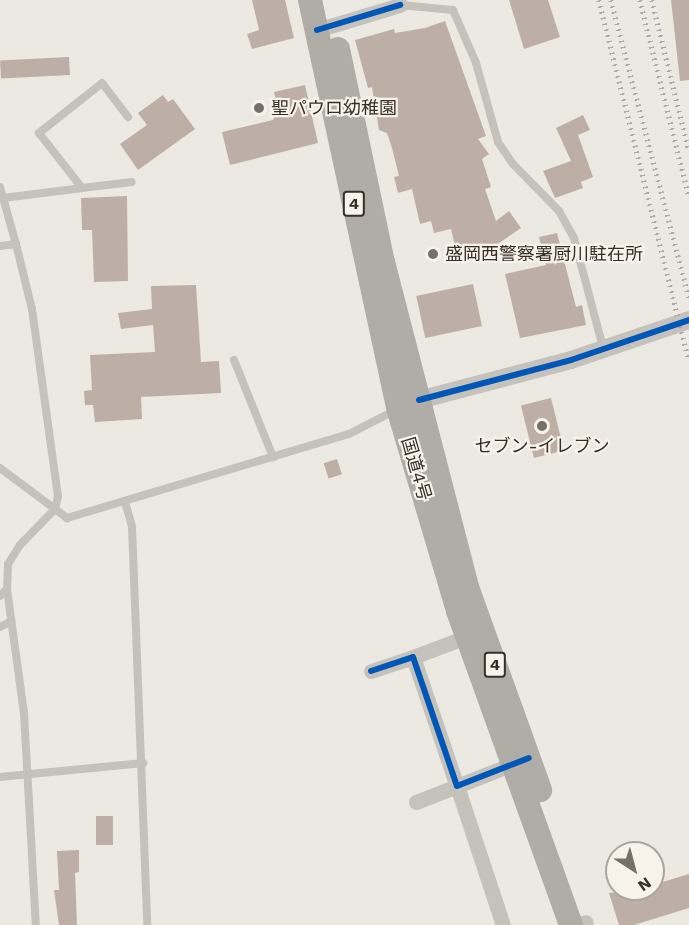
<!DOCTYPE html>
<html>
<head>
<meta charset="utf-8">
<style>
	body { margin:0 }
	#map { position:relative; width:689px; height:925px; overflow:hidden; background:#ece9e2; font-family:"Work Sans","Noto Sans JP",sans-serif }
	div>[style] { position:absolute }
	.building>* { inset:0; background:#beafa6; transform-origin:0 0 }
	.service>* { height:8px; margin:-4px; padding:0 4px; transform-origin:4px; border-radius:4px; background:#c5c1bb }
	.minor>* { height:15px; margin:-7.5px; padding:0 7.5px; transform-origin:7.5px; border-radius:7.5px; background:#c5c1bb }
	.tertiary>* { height:18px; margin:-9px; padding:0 9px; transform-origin:9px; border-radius:9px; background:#c5c1bb }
	.trunk>* { height:24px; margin:-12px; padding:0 12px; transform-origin:12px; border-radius:12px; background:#b0aca6 }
	.rail>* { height:4.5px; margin-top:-2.25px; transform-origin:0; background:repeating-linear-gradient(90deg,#ada9a5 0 1.5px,transparent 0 6px) }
	.cycleway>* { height:6px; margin:-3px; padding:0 3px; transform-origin:3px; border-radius:3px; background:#0057b8 }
	.dots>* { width:16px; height:16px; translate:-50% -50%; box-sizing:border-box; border:3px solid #f8f3ea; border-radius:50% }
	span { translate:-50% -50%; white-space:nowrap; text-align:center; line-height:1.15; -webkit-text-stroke:4.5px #f8f3ea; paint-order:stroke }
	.shield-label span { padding:2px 4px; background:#f8f3ea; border:2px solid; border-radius:4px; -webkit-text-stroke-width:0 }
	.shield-label { font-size:16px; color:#362f2a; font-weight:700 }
	.poi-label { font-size:18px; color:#362f2a }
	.left { translate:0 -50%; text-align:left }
	.street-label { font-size:18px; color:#362f2a }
	.north { position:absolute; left:605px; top:841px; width:60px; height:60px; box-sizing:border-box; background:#f8f3ea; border:2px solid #aaa59d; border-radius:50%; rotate:144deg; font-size:16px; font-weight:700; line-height:24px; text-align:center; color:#362f2a }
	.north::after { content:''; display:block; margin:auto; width:21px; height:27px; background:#76706a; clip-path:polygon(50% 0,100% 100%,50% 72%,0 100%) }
</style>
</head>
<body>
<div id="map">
	<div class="building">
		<div style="clip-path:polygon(252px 0,285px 0,294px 38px,252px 49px,247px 34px,259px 30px)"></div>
		<div style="clip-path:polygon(509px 0,548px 0,560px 37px,524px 49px)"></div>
		<div style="clip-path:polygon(671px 0,689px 0,689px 80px,680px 81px)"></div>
		<div style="clip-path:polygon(445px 21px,486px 136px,478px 139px,489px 154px,482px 159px,491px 187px,485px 189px,496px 221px,509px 211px,521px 228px,492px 248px,457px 255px,451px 229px,434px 233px,431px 221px,420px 224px,412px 189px,398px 193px,394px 177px,399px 176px,392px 148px,387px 133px,379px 130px,372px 87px,368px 88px,355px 40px,394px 29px,395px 33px,425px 28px)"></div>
		<div style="left:69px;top:57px;width:18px;height:69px;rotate:87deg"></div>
		<div style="clip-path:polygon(305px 85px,318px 143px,230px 165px,222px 132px,273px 120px,278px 110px,274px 92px)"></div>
		<div style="clip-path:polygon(163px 95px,168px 102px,173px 99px,195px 129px,138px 170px,120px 144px,147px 125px,138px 113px)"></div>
		<div style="clip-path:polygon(583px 115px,590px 130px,578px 135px,593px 177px,581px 182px,583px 188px,555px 198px,543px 171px,571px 161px,556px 128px)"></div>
		<div style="clip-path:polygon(127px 196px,128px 281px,94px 282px,92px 230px,82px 230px,81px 198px)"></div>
		<div style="clip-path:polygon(557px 233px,576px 307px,582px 305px,586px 325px,520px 338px,505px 274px,546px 265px,539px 237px)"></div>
		<div style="left:473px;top:284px;width:43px;height:58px;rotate:78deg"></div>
		<div style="clip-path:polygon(196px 285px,201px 362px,219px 361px,221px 393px,141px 397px,142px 419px,95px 422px,93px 405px,85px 405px,84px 391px,92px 390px,90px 355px,155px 352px,153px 325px,121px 329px,118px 313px,152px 309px,151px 286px)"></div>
		<div style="left:551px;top:398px;width:54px;height:31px;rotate:76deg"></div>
		<div style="left:337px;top:459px;width:16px;height:14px;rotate:72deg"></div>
		<div style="left:96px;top:816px;width:17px;height:29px"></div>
		<div style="clip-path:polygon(79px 850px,79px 872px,75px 873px,77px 925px,59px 925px,54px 890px,59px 890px,57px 851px)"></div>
		<div style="clip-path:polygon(689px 874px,689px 908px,634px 925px,619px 925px,609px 893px,653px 889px,653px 885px)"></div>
	</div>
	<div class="service">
		<div style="left:400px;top:5px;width:53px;rotate:5.4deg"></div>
		<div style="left:453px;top:10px;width:58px;rotate:66.5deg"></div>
		<div style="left:476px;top:63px;width:82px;rotate:74.4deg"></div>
		<div style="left:498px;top:142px;width:27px;rotate:56deg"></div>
		<div style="left:513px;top:164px;width:66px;rotate:45.6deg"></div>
		<div style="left:559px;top:211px;width:31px;rotate:61deg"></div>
		<div style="left:574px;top:238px;width:114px;rotate:75.2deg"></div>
		<div style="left:0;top:187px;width:59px;rotate:74.3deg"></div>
		<div style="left:82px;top:188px;width:50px;rotate:-6.8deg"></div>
		<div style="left:3px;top:198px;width:80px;rotate:-7.2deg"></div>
		<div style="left:82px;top:188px;width:70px;rotate:-128deg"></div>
		<div style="left:39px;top:133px;width:80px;rotate:-38.4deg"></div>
		<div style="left:102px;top:83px;width:43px;rotate:52.6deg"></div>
		<div style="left:0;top:246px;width:16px;rotate:-7deg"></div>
		<div style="left:16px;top:244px;width:67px;rotate:76.2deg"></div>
		<div style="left:32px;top:309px;width:189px;rotate:82.1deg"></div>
		<div style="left:58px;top:496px;width:13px;rotate:103deg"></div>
		<div style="left:55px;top:509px;width:50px;rotate:134.2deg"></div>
		<div style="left:20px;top:545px;width:22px;rotate:122deg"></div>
		<div style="left:8px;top:564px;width:25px;rotate:92deg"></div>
		<div style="left:234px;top:360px;width:105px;rotate:68.1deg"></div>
		<div style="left:0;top:468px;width:84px;rotate:36.7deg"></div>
		<div style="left:67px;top:518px;width:294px;rotate:-16.6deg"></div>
		<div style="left:349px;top:434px;width:53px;rotate:-27.1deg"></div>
		<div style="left:125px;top:502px;width:26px;rotate:74deg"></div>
		<div style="left:132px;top:527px;width:398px;rotate:87.8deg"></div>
		<div style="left:0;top:596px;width:10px;rotate:-45deg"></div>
		<div style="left:7px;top:589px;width:125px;rotate:82.2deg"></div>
		<div style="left:24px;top:713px;width:212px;rotate:86.8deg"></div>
		<div style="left:0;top:627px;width:13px;rotate:-27deg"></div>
		<div style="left:0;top:777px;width:144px;rotate:-5.6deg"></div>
	</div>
	<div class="minor">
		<div style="left:317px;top:30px;width:87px;rotate:-16.8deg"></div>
		<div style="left:413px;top:657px;width:65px;rotate:-20.7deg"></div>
		<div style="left:371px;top:671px;width:44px;rotate:-18.4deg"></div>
		<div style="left:413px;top:657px;width:136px;rotate:71.2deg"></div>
		<div style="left:457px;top:786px;width:68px;rotate:-21.6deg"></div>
		<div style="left:416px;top:802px;width:44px;rotate:-21.3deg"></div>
		<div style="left:457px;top:786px;width:146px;rotate:71.7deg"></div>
		<div style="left:577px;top:925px;width:9px;rotate:-18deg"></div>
	</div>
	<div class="tertiary">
		<div style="left:419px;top:400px;width:157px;rotate:-14.7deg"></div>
		<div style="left:571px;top:360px;width:125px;rotate:-18.7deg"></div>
	</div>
	<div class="trunk">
		<div style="left:310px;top:0;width:417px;rotate:77.8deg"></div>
		<div style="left:398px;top:408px;width:212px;rotate:73.5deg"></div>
		<div style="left:458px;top:611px;width:334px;rotate:70.2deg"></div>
		<div style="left:338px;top:49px;width:218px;rotate:78.1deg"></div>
		<div style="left:383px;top:262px;width:336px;rotate:75.5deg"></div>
		<div style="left:467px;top:587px;width:216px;rotate:70.2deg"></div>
	</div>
	<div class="rail">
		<div style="left:599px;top:0;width:372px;rotate:76deg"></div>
		<div style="left:611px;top:0;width:308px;rotate:75.3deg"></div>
		<div style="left:640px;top:0;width:203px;rotate:76deg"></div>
		<div style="left:652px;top:0;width:155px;rotate:76.2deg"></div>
	</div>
	<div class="cycleway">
		<div style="left:317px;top:30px;width:87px;rotate:-16.8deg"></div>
		<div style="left:419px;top:400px;width:157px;rotate:-14.7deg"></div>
		<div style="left:571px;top:360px;width:125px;rotate:-18.7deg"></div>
		<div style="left:371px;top:671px;width:44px;rotate:-18.4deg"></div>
		<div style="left:413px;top:657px;width:136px;rotate:71.2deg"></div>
		<div style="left:457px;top:786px;width:77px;rotate:-21.3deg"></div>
	</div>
	<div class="dots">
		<div style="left:259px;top:108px;background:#76706a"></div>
		<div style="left:433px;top:254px;background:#76706a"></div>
		<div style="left:542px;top:426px;background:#76706a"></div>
	</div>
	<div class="shield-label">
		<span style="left:354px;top:204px">4</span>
		<span style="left:495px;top:665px">4</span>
	</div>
	<div class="poi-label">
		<span class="left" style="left:271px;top:108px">聖パウロ幼稚園</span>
		<span class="left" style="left:445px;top:254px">盛岡西警察署厨川駐在所</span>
		<span style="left:542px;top:446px">セブン-イレブン</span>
	</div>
	<div class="street-label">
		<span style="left:416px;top:469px;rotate:74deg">国道4号</span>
	</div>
	<div class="north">N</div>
</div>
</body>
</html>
